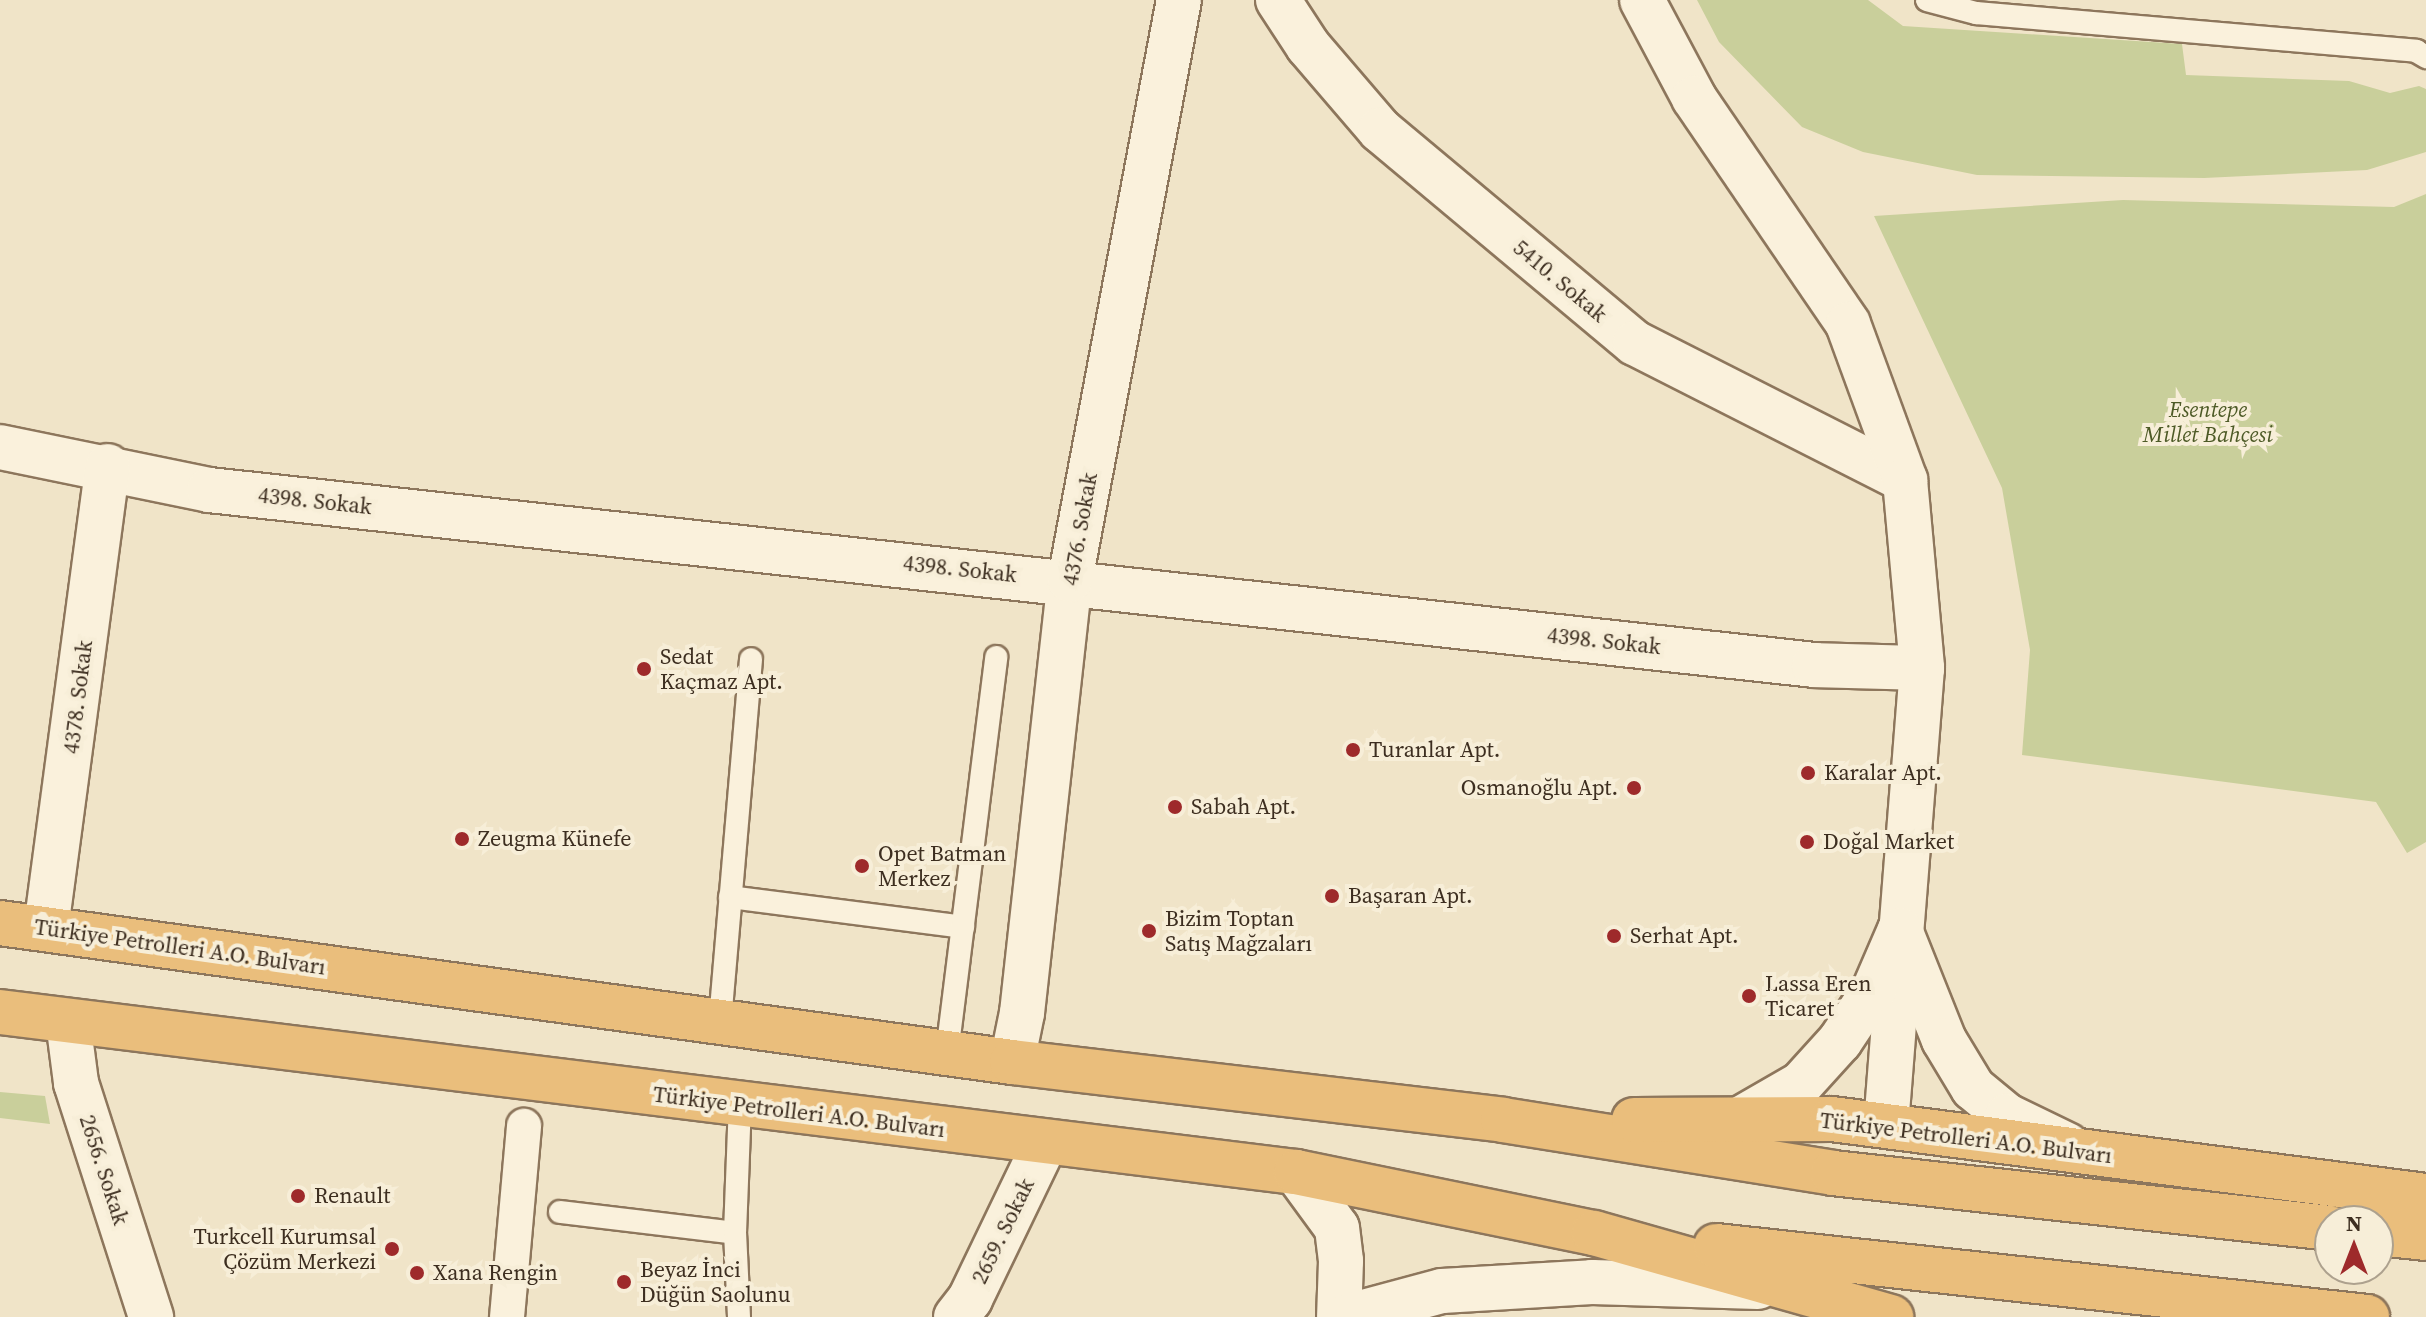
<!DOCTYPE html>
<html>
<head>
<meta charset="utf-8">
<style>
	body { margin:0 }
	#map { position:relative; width:2426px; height:1317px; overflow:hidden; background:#f0e4c8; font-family:"Source Serif 4",serif }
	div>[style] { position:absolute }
	.green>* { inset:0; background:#c9cf9b }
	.roads { filter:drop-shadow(2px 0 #8d765c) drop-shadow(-2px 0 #8d765c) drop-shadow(0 2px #8d765c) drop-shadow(0 -2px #8d765c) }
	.service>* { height:22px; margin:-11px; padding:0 11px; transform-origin:11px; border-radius:11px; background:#faf1dc }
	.pedestrian>* { height:34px; margin:-17px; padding:0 17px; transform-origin:17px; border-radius:17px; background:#faf1dc }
	.minor>* { height:44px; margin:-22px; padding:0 22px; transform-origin:22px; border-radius:22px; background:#faf1dc }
	.tertiary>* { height:44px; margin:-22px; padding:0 22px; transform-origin:22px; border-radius:22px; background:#faf1dc }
	.trunk>* { height:44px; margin:-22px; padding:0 22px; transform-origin:22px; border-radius:22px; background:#eabe7c }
	.dots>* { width:22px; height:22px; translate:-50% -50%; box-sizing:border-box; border:4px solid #f7eed8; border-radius:50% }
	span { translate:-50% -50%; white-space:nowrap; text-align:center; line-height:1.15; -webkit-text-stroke:8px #f7eed8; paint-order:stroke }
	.street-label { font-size:22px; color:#3d2e20 }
	.park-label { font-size:22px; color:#4d5a26; font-style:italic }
	.poi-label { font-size:22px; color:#3d2e20 }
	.left { translate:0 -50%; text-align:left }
	.right { translate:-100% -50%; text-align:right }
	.north { position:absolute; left:2314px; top:1205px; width:80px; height:80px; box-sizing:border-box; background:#f7eed8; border:2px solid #ada18e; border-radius:50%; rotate:0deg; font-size:22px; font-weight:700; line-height:32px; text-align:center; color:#3d2e20 }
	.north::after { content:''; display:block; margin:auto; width:28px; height:36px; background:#9e2a2b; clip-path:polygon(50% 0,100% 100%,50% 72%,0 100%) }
</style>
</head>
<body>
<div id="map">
	<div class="green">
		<div style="clip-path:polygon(1697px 0,1868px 0,1903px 26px,2182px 44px,2186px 75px,2349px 81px,2390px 93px,2419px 86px,2426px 89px,2426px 152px,2367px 170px,2204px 178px,1977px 175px,1863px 152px,1802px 127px,1719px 42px)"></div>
		<div style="clip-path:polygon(2426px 194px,2426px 842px,2407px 853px,2376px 802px,2022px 755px,2030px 650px,2002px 488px,1874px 216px,2123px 200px,2394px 207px)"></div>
		<div style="clip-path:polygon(0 1092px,45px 1096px,50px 1124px,0 1118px)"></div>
	</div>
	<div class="roads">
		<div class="service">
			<div style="left:1927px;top:0;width:51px;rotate:14.9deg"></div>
			<div style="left:1976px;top:13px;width:442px;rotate:4.9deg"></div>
			<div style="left:2416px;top:51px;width:12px;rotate:31deg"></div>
			<div style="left:730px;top:897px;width:235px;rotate:7.3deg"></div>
			<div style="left:720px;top:1021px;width:363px;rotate:-85.1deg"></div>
			<div style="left:947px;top:1053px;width:399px;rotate:-82.9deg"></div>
			<div style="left:560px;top:1212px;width:176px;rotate:6.8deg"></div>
			<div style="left:739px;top:1317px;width:84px;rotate:-92.7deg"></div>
			<div style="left:735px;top:1233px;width:128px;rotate:-87.8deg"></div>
		</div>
		<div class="pedestrian">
			<div style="left:507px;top:1317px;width:192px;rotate:-84.9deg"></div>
		</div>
		<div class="minor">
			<div style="left:1278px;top:0;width:55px;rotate:56.9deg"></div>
			<div style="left:1308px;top:46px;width:111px;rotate:49.4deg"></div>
			<div style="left:1380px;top:130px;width:332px;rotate:39.9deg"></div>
			<div style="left:1635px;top:343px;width:303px;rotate:26.9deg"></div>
			<div style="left:0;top:447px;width:213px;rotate:11.6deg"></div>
			<div style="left:209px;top:490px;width:1615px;rotate:6.22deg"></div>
			<div style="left:1814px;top:665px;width:108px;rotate:1.6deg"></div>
			<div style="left:46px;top:928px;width:466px;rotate:-82.4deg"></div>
			<div style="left:68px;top:1021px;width:63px;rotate:82.6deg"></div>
			<div style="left:76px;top:1083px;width:246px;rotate:72.2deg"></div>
			<div style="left:1012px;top:1062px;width:50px;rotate:-78.5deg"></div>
			<div style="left:1022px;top:1013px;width:436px;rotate:-83.7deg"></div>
			<div style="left:1070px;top:580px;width:590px;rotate:-79.36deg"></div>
			<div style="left:1296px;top:1172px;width:69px;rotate:53.8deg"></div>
			<div style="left:1337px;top:1228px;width:33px;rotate:83deg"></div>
			<div style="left:1341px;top:1261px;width:56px;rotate:92deg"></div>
			<div style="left:956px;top:1317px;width:23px;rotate:-52deg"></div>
			<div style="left:970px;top:1299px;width:173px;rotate:-64.3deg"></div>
			<div style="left:1345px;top:1317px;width:100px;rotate:-15deg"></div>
			<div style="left:1442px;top:1291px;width:150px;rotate:-3.4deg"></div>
			<div style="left:1592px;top:1282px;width:166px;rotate:1.7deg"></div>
		</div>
		<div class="tertiary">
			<div style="left:1642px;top:0;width:111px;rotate:62deg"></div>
			<div style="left:1694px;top:98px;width:273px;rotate:55.7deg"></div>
			<div style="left:1848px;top:324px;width:166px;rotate:69.9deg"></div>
			<div style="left:1905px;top:480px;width:189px;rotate:84.8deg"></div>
			<div style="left:1922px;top:668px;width:459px;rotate:94.5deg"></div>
			<div style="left:1740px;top:1119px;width:70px;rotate:-29.8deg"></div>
			<div style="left:1801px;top:1084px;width:58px;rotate:-47.8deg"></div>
			<div style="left:1840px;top:1041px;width:61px;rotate:-56.3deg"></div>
			<div style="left:1874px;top:990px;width:65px;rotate:-66.6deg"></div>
			<div style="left:1900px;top:930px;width:118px;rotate:68.2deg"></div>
			<div style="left:1944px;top:1040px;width:56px;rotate:58.9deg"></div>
			<div style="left:1973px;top:1088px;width:44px;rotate:39.5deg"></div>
			<div style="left:2007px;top:1116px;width:67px;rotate:25.8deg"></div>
		</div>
		<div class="trunk">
			<div style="left:0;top:923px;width:1022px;rotate:7.82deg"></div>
			<div style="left:1012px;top:1062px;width:494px;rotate:6.7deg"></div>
			<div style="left:1503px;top:1120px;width:334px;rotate:9.1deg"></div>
			<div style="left:1833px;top:1173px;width:500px;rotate:6.31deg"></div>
			<div style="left:0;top:1012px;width:1306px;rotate:7.04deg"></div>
			<div style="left:1296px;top:1172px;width:304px;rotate:11.6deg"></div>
			<div style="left:1594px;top:1233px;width:309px;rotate:15.8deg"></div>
			<div style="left:1634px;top:1120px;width:198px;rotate:-0.3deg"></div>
			<div style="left:1832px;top:1119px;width:599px;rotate:7.39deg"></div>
			<div style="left:2378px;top:1233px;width:48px;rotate:5.9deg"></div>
			<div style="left:1716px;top:1246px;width:655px;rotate:6.22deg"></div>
		</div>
	</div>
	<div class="dots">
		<div style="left:644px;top:669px;background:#9e2a2b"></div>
		<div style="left:1353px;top:750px;background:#9e2a2b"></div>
		<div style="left:1808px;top:773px;background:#9e2a2b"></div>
		<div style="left:1634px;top:788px;background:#9e2a2b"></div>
		<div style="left:1175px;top:807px;background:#9e2a2b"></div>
		<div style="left:462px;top:839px;background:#9e2a2b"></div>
		<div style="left:1807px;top:842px;background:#9e2a2b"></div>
		<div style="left:862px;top:866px;background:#9e2a2b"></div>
		<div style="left:1332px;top:896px;background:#9e2a2b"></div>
		<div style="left:1149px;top:931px;background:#9e2a2b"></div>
		<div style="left:1614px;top:936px;background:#9e2a2b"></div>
		<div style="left:1749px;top:996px;background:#9e2a2b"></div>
		<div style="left:298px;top:1196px;background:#9e2a2b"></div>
		<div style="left:392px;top:1249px;background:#9e2a2b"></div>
		<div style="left:417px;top:1273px;background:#9e2a2b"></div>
		<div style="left:624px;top:1282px;background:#9e2a2b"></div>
	</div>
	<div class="street-label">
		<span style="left:1560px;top:281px;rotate:40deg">5410. Sokak</span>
		<span style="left:315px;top:501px;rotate:6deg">4398. Sokak</span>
		<span style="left:1080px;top:529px;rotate:-80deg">4376. Sokak</span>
		<span style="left:960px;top:569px;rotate:6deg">4398. Sokak</span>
		<span style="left:1604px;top:641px;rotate:6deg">4398. Sokak</span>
		<span style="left:78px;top:697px;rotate:-83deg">4378. Sokak</span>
		<span style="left:180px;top:947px;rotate:8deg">Türkiye Petrolleri A.O. Bulvarı</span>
		<span style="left:799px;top:1112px;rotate:7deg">Türkiye Petrolleri A.O. Bulvarı</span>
		<span style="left:1966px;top:1138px;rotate:7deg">Türkiye Petrolleri A.O. Bulvarı</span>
		<span style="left:104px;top:1170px;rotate:72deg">2656. Sokak</span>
		<span style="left:1003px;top:1231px;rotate:-64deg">2659. Sokak</span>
	</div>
	<div class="park-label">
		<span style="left:2208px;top:422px">Esentepe<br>Millet Bahçesi</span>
	</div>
	<div class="poi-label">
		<span class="left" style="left:660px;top:669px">Sedat<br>Kaçmaz Apt.</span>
		<span class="left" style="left:1369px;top:750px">Turanlar Apt.</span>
		<span class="left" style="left:1824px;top:773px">Karalar Apt.</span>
		<span class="right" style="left:1618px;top:788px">Osmanoğlu Apt.</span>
		<span class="left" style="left:1191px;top:807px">Sabah Apt.</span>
		<span class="left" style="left:478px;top:839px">Zeugma Künefe</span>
		<span class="left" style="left:1823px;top:842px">Doğal Market</span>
		<span class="left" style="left:878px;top:866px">Opet Batman<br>Merkez</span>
		<span class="left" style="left:1348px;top:896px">Başaran Apt.</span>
		<span class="left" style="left:1165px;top:931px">Bizim Toptan<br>Satış Mağzaları</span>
		<span class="left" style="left:1630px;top:936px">Serhat Apt.</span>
		<span class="left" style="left:1765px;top:996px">Lassa Eren<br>Ticaret</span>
		<span class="left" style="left:314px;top:1196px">Renault</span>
		<span class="right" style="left:376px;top:1249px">Turkcell Kurumsal<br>Çözüm Merkezi</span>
		<span class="left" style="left:640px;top:1282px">Beyaz İnci<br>Düğün Saolunu</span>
		<span class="left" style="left:433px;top:1273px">Xana Rengin</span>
	</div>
	<div class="north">N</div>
</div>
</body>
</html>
